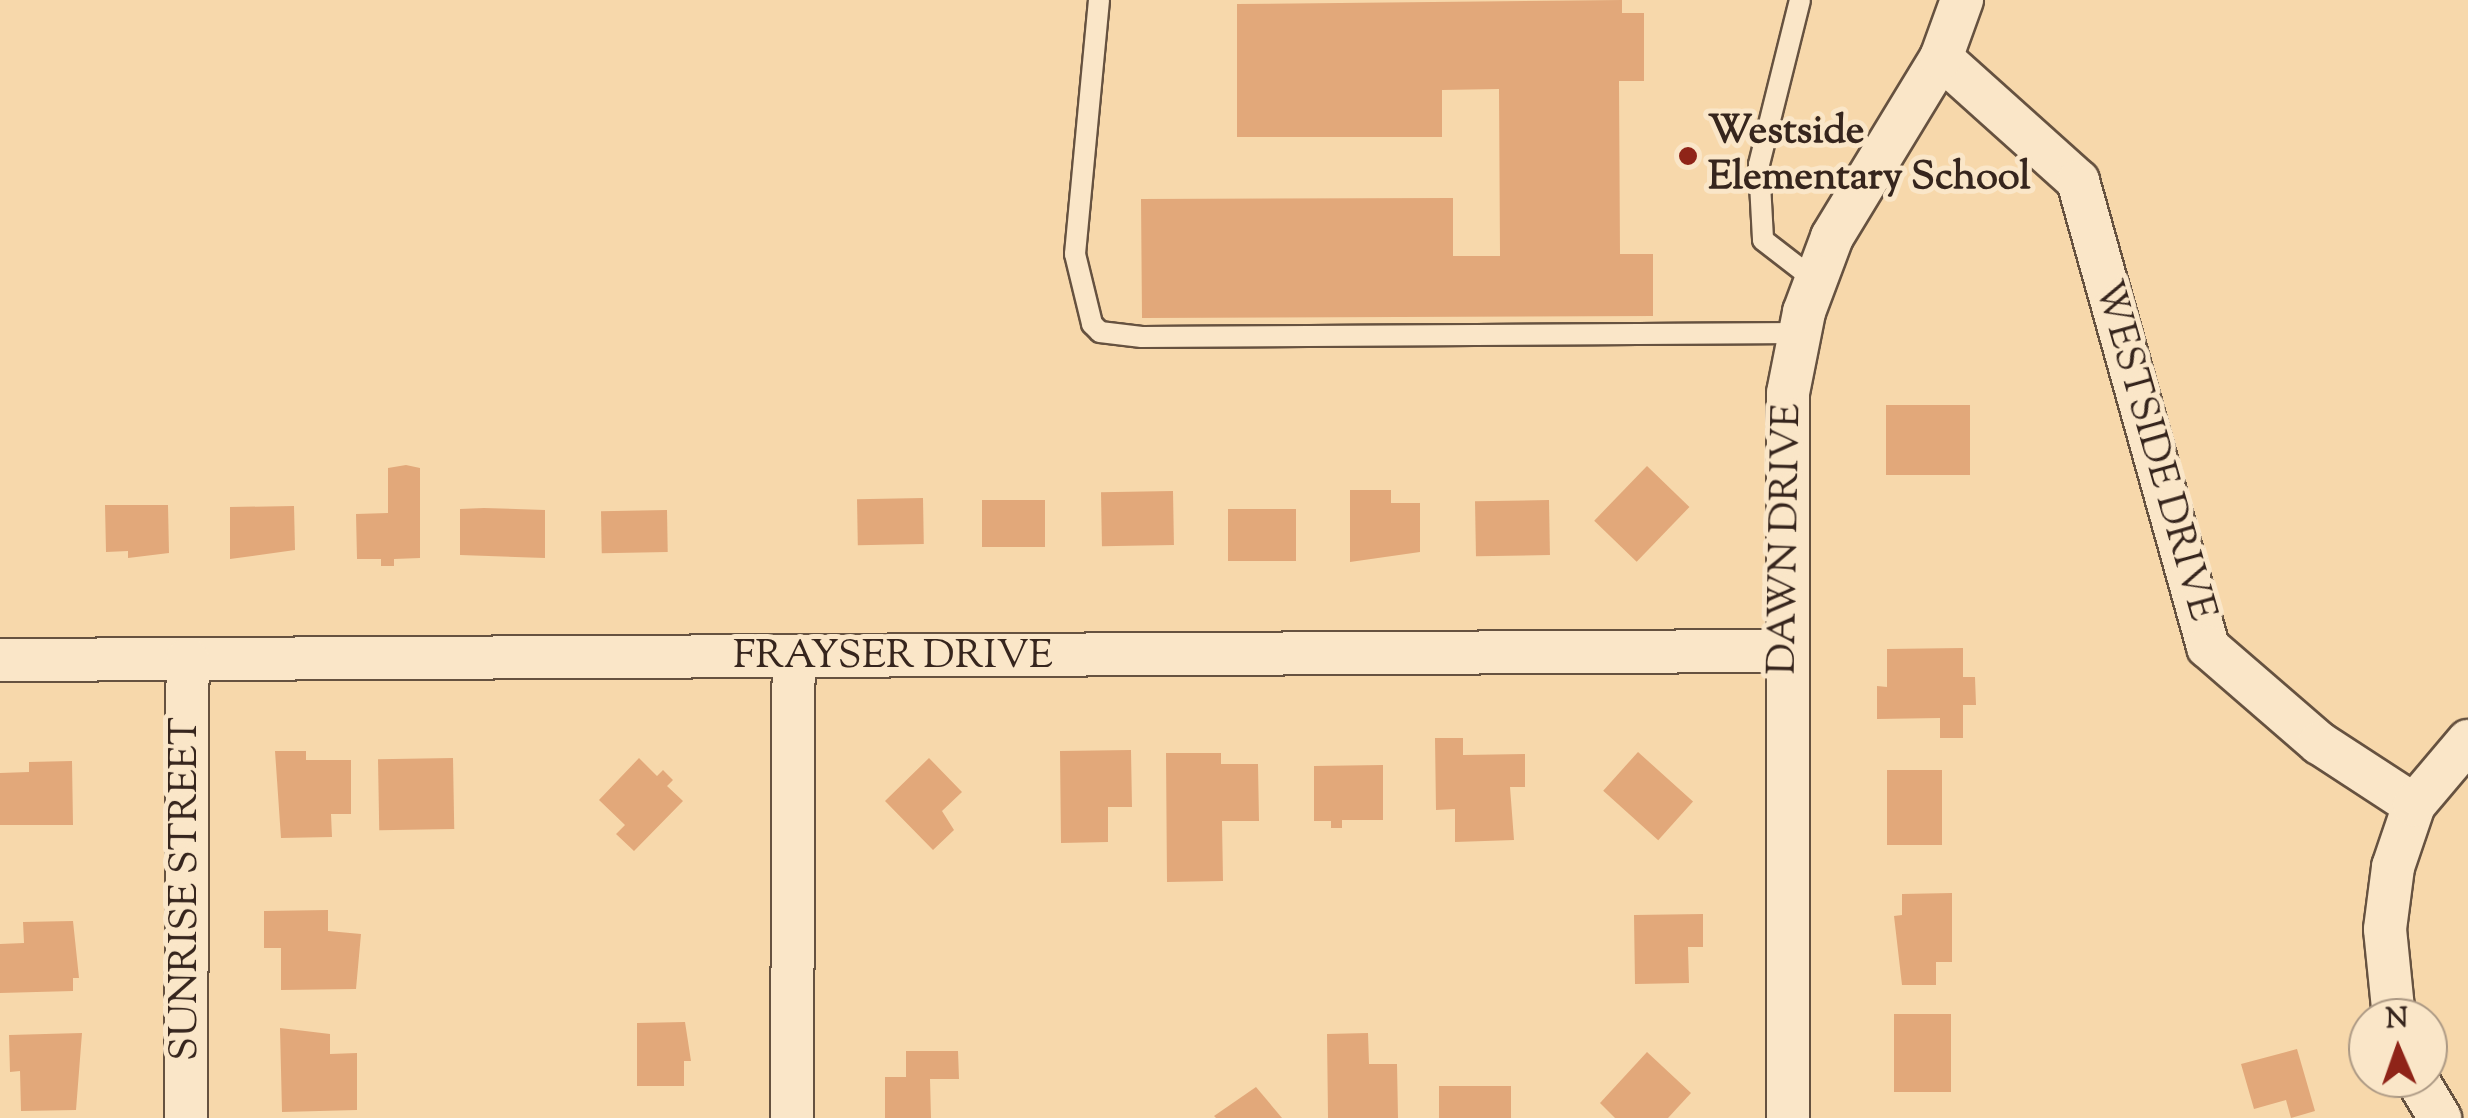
<!DOCTYPE html>
<html>
<head>
<meta charset="utf-8">
<style>
	body { margin:0 }
	#map { position:relative; width:2468px; height:1118px; overflow:hidden; background:#f7d8ab; font-family:"Sorts Mill Goudy",serif }
	div>[style] { position:absolute }
	.building>* { inset:0; background:#e2a87a; transform-origin:0 0 }
	.roads { filter:drop-shadow(2px 0 #665240) drop-shadow(-2px 0 #665240) drop-shadow(0 2px #665240) drop-shadow(0 -2px #665240) }
	.lane>* { height:20px; margin:-10px; padding:0 10px; transform-origin:10px; border-radius:10px; background:#fae6c8 }
	.street>* { height:42px; margin:-21px; padding:0 21px; transform-origin:21px; border-radius:21px; background:#fae6c8 }
	.dots>* { width:28px; height:28px; translate:-50% -50%; box-sizing:border-box; border:5px solid #fae6c8; border-radius:50% }
	span { translate:-50% -50%; white-space:nowrap; text-align:center; line-height:1.15; -webkit-text-stroke:10px #fae6c8; paint-order:stroke }
	.poi-label { font-size:40px; color:#36251d; font-weight:700 }
	.left { translate:0 -50%; text-align:left }
	.street-label { font-size:40px; color:#36251d }
	.north { position:absolute; left:2348px; top:998px; width:100px; height:100px; box-sizing:border-box; background:#fae6c8; border:2px solid #ac9984; border-radius:50%; rotate:358deg; font-size:28px; font-weight:700; line-height:40px; text-align:center; color:#36251d }
	.north::after { content:''; display:block; margin:auto; width:35px; height:45px; background:#8f2418; clip-path:polygon(50% 0,100% 100%,50% 72%,0 100%) }
</style>
</head>
<body>
<div id="map">
	<div class="building">
		<div style="clip-path:polygon(1622px 0,1622px 13px,1644px 13px,1644px 81px,1619px 81px,1620px 254px,1653px 254px,1653px 316px,1142px 318px,1141px 199px,1453px 198px,1453px 256px,1500px 256px,1499px 89px,1442px 90px,1442px 137px,1237px 137px,1237px 4px)"></div>
		<div style="left:1970px;top:405px;width:70px;height:84px;rotate:90deg"></div>
		<div style="clip-path:polygon(406px 465px,420px 468px,420px 558px,394px 559px,394px 566px,381px 566px,381px 559px,357px 559px,356px 514px,388px 513px,388px 468px)"></div>
		<div style="left:1647px;top:466px;width:59px;height:76px;rotate:44deg"></div>
		<div style="clip-path:polygon(1350px 490px,1391px 490px,1391px 503px,1420px 503px,1420px 552px,1350px 562px)"></div>
		<div style="left:1173px;top:491px;width:54px;height:72px;rotate:89deg"></div>
		<div style="left:923px;top:498px;width:46px;height:66px;rotate:89deg"></div>
		<div style="left:982px;top:500px;width:63px;height:47px"></div>
		<div style="left:1549px;top:500px;width:55px;height:74px;rotate:89deg"></div>
		<div style="clip-path:polygon(105px 505px,168px 505px,169px 553px,128px 558px,128px 551px,106px 552px)"></div>
		<div style="clip-path:polygon(294px 506px,295px 550px,230px 559px,230px 507px)"></div>
		<div style="clip-path:polygon(484px 508px,545px 510px,545px 558px,460px 555px,460px 509px)"></div>
		<div style="left:1228px;top:509px;width:68px;height:52px"></div>
		<div style="left:667px;top:510px;width:42px;height:66px;rotate:89deg"></div>
		<div style="clip-path:polygon(1963px 648px,1963px 677px,1975px 677px,1976px 705px,1963px 705px,1963px 738px,1940px 738px,1940px 718px,1877px 719px,1877px 686px,1887px 687px,1887px 649px)"></div>
		<div style="clip-path:polygon(1435px 738px,1463px 738px,1463px 755px,1525px 754px,1525px 787px,1510px 787px,1514px 840px,1455px 842px,1455px 809px,1436px 810px)"></div>
		<div style="clip-path:polygon(1131px 750px,1132px 807px,1108px 807px,1108px 842px,1061px 843px,1060px 751px)"></div>
		<div style="clip-path:polygon(275px 751px,306px 751px,306px 760px,351px 760px,351px 814px,331px 814px,332px 837px,281px 838px)"></div>
		<div style="left:1638px;top:752px;width:74px;height:52px;rotate:42deg"></div>
		<div style="clip-path:polygon(1166px 753px,1221px 753px,1221px 764px,1258px 764px,1259px 821px,1222px 821px,1223px 881px,1167px 882px)"></div>
		<div style="left:453px;top:758px;width:71px;height:75px;rotate:89deg"></div>
		<div style="clip-path:polygon(639px 758px,657px 776px,663px 770px,673px 780px,667px 786px,683px 801px,634px 851px,616px 834px,625px 825px,599px 800px)"></div>
		<div style="clip-path:polygon(929px 758px,962px 792px,942px 811px,954px 830px,933px 850px,885px 801px)"></div>
		<div style="clip-path:polygon(72px 761px,73px 825px,0 825px,0 773px,29px 772px,29px 762px)"></div>
		<div style="clip-path:polygon(1383px 765px,1383px 820px,1342px 820px,1342px 828px,1331px 828px,1331px 821px,1314px 821px,1314px 766px)"></div>
		<div style="left:1887px;top:770px;width:55px;height:75px"></div>
		<div style="clip-path:polygon(1952px 893px,1952px 962px,1936px 962px,1936px 985px,1902px 985px,1894px 916px,1902px 915px,1902px 894px)"></div>
		<div style="clip-path:polygon(328px 910px,328px 931px,361px 934px,356px 989px,281px 990px,281px 948px,264px 948px,264px 911px)"></div>
		<div style="clip-path:polygon(1703px 914px,1703px 947px,1688px 947px,1689px 983px,1635px 984px,1634px 915px)"></div>
		<div style="clip-path:polygon(73px 921px,79px 978px,73px 978px,73px 991px,0 993px,0 944px,24px 943px,23px 922px)"></div>
		<div style="left:1894px;top:1014px;width:57px;height:78px"></div>
		<div style="clip-path:polygon(685px 1022px,691px 1061px,684px 1061px,684px 1086px,637px 1086px,637px 1023px)"></div>
		<div style="clip-path:polygon(280px 1028px,330px 1034px,330px 1054px,357px 1053px,357px 1110px,282px 1112px)"></div>
		<div style="clip-path:polygon(82px 1033px,76px 1110px,21px 1111px,20px 1071px,10px 1072px,9px 1035px)"></div>
		<div style="clip-path:polygon(1368px 1033px,1369px 1064px,1397px 1064px,1398px 1118px,1328px 1118px,1327px 1034px)"></div>
		<div style="clip-path:polygon(2297px 1049px,2315px 1111px,2291px 1118px,2286px 1100px,2254px 1109px,2241px 1064px)"></div>
		<div style="clip-path:polygon(906px 1051px,958px 1051px,959px 1079px,930px 1079px,931px 1118px,885px 1118px,885px 1077px,906px 1077px)"></div>
		<div style="clip-path:polygon(1647px 1052px,1691px 1093px,1668px 1118px,1615px 1118px,1600px 1103px)"></div>
		<div style="left:1511px;top:1086px;width:32px;height:72px;rotate:90deg"></div>
		<div style="clip-path:polygon(1256px 1087px,1282px 1118px,1216px 1118px,1214px 1116px)"></div>
	</div>
	<div class="roads">
		<div class="lane">
			<div style="left:1099px;top:0;width:255px;rotate:95.4deg"></div>
			<div style="left:1075px;top:254px;width:72px;rotate:76.3deg"></div>
			<div style="left:1092px;top:324px;width:11px;rotate:45deg"></div>
			<div style="left:1100px;top:332px;width:42px;rotate:6.8deg"></div>
			<div style="left:1142px;top:337px;width:658px;rotate:-0.35deg"></div>
			<div style="left:1800px;top:0;width:170px;rotate:104deg"></div>
			<div style="left:1759px;top:165px;width:75px;rotate:86.9deg"></div>
			<div style="left:1763px;top:240px;width:67px;rotate:37.7deg"></div>
		</div>
		<div class="street">
			<div style="left:1941px;top:58px;width:184px;rotate:41.9deg"></div>
			<div style="left:2078px;top:181px;width:484px;rotate:74.4deg"></div>
			<div style="left:2208px;top:647px;width:147px;rotate:40.9deg"></div>
			<div style="left:2319px;top:743px;width:113px;rotate:33.1deg"></div>
			<div style="left:0;top:660px;width:1785px;rotate:-0.29deg"></div>
			<div style="left:2394px;top:1018px;width:89px;rotate:-95.8deg"></div>
			<div style="left:2385px;top:929px;width:63px;rotate:-82.6deg"></div>
			<div style="left:2393px;top:867px;width:65px;rotate:-71.3deg"></div>
			<div style="left:2414px;top:805px;width:84px;rotate:-49.8deg"></div>
			<div style="left:2416px;top:1078px;width:47px;rotate:59deg"></div>
			<div style="left:186px;top:1118px;width:459px;rotate:-89.8deg"></div>
			<div style="left:792px;top:1118px;width:459px;rotate:-89.8deg"></div>
			<div style="left:1788px;top:1118px;width:725px;rotate:-90deg"></div>
			<div style="left:1788px;top:393px;width:83px;rotate:-78.8deg"></div>
			<div style="left:1804px;top:312px;width:80px;rotate:-69.5deg"></div>
			<div style="left:1832px;top:237px;width:210px;rotate:-58.7deg"></div>
			<div style="left:1941px;top:58px;width:62px;rotate:-70.1deg"></div>
		</div>
	</div>
	<div class="dots">
		<div style="left:1688px;top:156px;background:#8f2418"></div>
	</div>
	<div class="poi-label">
		<span class="left" style="left:1708px;top:156px">Westside<br>Elementary School</span>
	</div>
	<div class="street-label">
		<span style="left:2153px;top:451px;rotate:74deg">WESTSIDE DRIVE</span>
		<span style="left:1787px;top:539px;rotate:-89deg">DAWN DRIVE</span>
		<span style="left:893px;top:658px">FRAYSER DRIVE</span>
		<span style="left:187px;top:889px;rotate:-90deg">SUNRISE STREET</span>
	</div>
	<div class="north">N</div>
</div>
</body>
</html>
